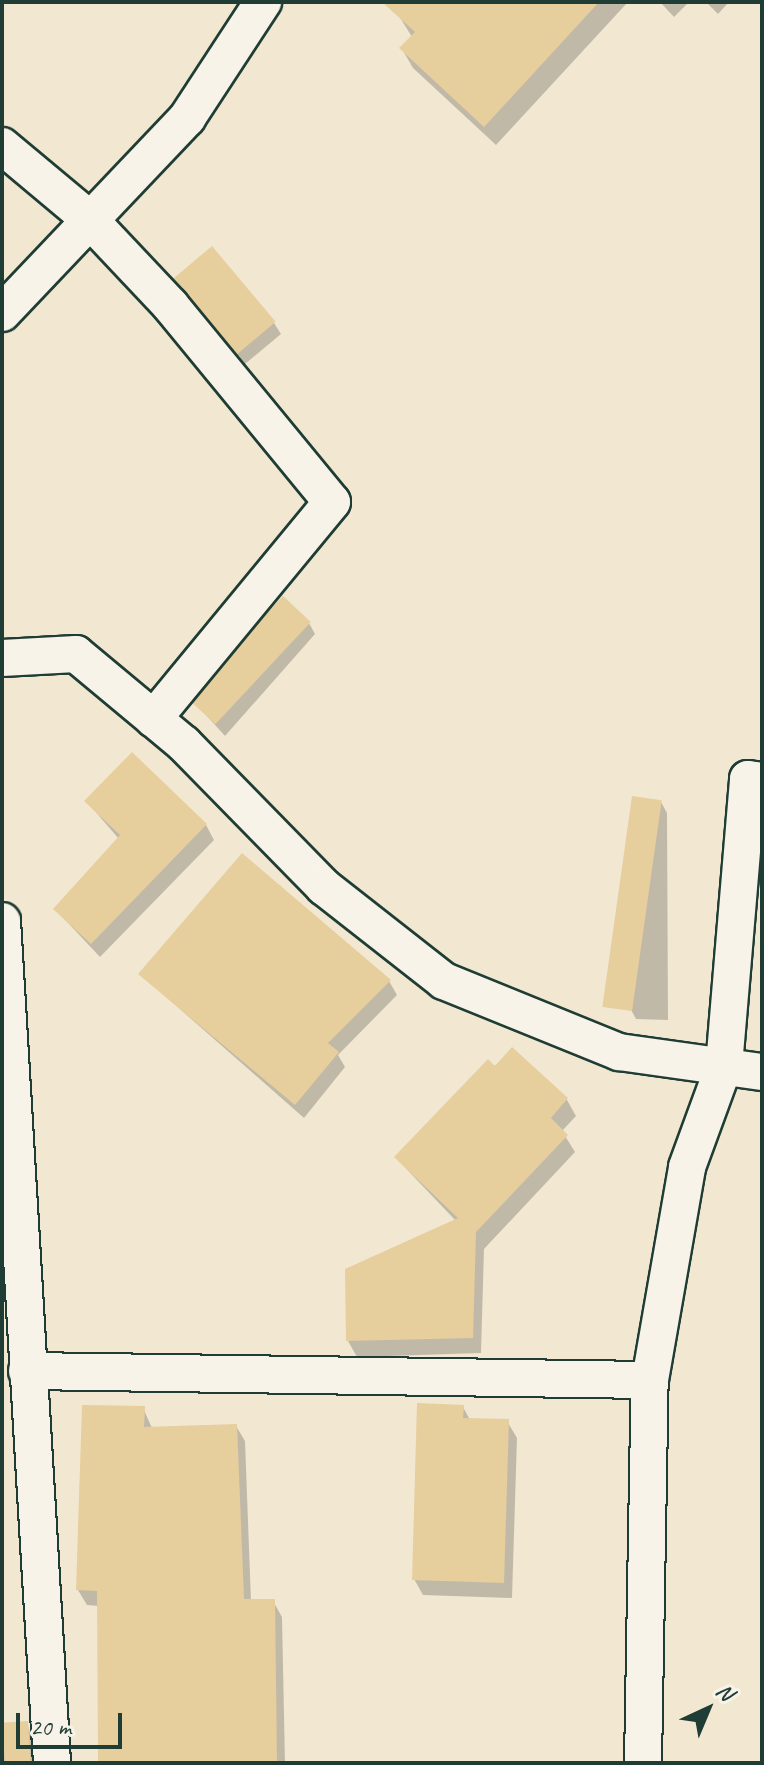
<!DOCTYPE html>
<html>
<head>
<meta charset="utf-8">
<style>
	body { margin:0 }
	#map { position:relative; width:764px; height:1765px; overflow:hidden; background:#f2e8d2; font-family:Caveat,sans-serif }
	div>[style] { position:absolute }
	.shadow>* { inset:0; background:#0003 }
	.building>* { inset:0; background:#e6ce9d; transform-origin:0 0 }
	.roads { filter:drop-shadow(2px 0 #1f3d34) drop-shadow(-2px 0 #1f3d34) drop-shadow(0 2px #1f3d34) drop-shadow(0 -2px #1f3d34) }
	.minor>* { height:36px; margin:-18px; padding:0 18px; transform-origin:18px; border-radius:18px; background:#f7f3e8 }
	span { translate:-50% -50%; white-space:nowrap; text-align:center; line-height:1.15; -webkit-text-stroke:8px #f7f3e8; paint-order:stroke }
	.frame { position:absolute; inset:0; border:4px solid #1f3d34; pointer-events:none }
	.north { position:absolute; left:668px; top:1669px; width:80px; height:80px; -webkit-text-stroke:6px #f7f3e8; paint-order:stroke; rotate:44deg; font-size:22px; font-weight:700; line-height:32px; text-align:center; color:#1f3d34 }
	.north::after { content:''; display:block; margin:auto; width:28px; height:36px; background:#1f3d34; clip-path:polygon(50% 0,100% 100%,50% 72%,0 100%) }
	.scale { position:absolute; left:16px; top:1713px; width:106px; height:36px; box-sizing:border-box; border:4px solid #1f3d34; border-top:0; padding-left:10px; font-size:24px; line-height:28px; white-space:nowrap; color:#1f3d34; -webkit-text-stroke:6px #f7f3e8; paint-order:stroke }
</style>
</head>
<body>
<div id="map">
	<div class="shadow">
		<div style="clip-path:polygon(406px 2px,628px 2px,496px 145px,413px 68px,402px 49px,412px 37px,399px 16px)"></div>
		<div style="clip-path:polygon(660px 2px,689px 2px,674px 17px)"></div>
		<div style="clip-path:polygon(706px 2px,729px 2px,718px 14px)"></div>
		<div style="clip-path:polygon(176px 279px,274px 323px,281px 334px,245px 364px)"></div>
		<div style="clip-path:polygon(309px 623px,315px 634px,225px 736px,196px 704px)"></div>
		<div style="clip-path:polygon(87px 802px,206px 825px,214px 840px,100px 957px,55px 909px,119px 839px)"></div>
		<div style="clip-path:polygon(661px 802px,667px 813px,668px 1020px,636px 1019px,630px 1008px)"></div>
		<div style="clip-path:polygon(140px 974px,389px 981px,397px 995px,338px 1055px,345px 1067px,304px 1118px)"></div>
		<div style="clip-path:polygon(512px 1050px,567px 1100px,576px 1116px,562px 1131px,575px 1152px,484px 1249px,481px 1353px,357px 1357px,348px 1341px,456px 1221px,396px 1158px)"></div>
		<div style="clip-path:polygon(463px 1407px,470px 1420px,507px 1421px,517px 1438px,512px 1598px,423px 1595px,414px 1579px)"></div>
		<div style="clip-path:polygon(143px 1408px,152px 1428px,236px 1426px,245px 1441px,251px 1601px,273px 1601px,282px 1617px,285px 1763px,100px 1763px,99px 1606px,87px 1605px,78px 1590px)"></div>
		<div style="clip-path:polygon(27px 1723px,39px 1763px,2px 1763px,2px 1724px)"></div>
	</div>
	<div class="building">
		<div style="clip-path:polygon(382px 2px,599px 2px,484px 127px,399px 48px,415px 32px)"></div>
		<div style="left:212px;top:246px;width:99px;height:50px;rotate:50deg"></div>
		<div style="left:283px;top:596px;width:38px;height:140px;rotate:43deg"></div>
		<div style="clip-path:polygon(132px 752px,207px 824px,91px 944px,53px 909px,120px 835px,84px 801px)"></div>
		<div style="left:632px;top:796px;width:30px;height:213px;rotate:8deg"></div>
		<div style="clip-path:polygon(242px 853px,391px 980px,328px 1043px,339px 1052px,295px 1105px,138px 974px)"></div>
		<div style="clip-path:polygon(512px 1047px,568px 1098px,551px 1118px,568px 1135px,476px 1232px,473px 1338px,346px 1341px,345px 1269px,458px 1218px,394px 1157px,488px 1059px,495px 1066px)"></div>
		<div style="clip-path:polygon(417px 1403px,464px 1405px,463px 1418px,509px 1419px,504px 1583px,412px 1580px)"></div>
		<div style="clip-path:polygon(82px 1405px,145px 1406px,144px 1427px,237px 1424px,244px 1599px,275px 1599px,277px 1763px,98px 1763px,97px 1591px,76px 1590px)"></div>
		<div style="left:28px;top:1721px;width:42px;height:26px;rotate:86deg"></div>
	</div>
	<div class="roads">
		<div class="minor">
			<div style="left:2px;top:146px;width:112px;rotate:39.9deg"></div>
			<div style="left:88px;top:218px;width:120px;rotate:46.7deg"></div>
			<div style="left:170px;top:305px;width:255px;rotate:50.6deg"></div>
			<div style="left:332px;top:502px;width:281px;rotate:129.5deg"></div>
			<div style="left:2px;top:313px;width:269px;rotate:-46.5deg"></div>
			<div style="left:187px;top:118px;width:139px;rotate:-56.8deg"></div>
			<div style="left:2px;top:658px;width:74px;rotate:-3.1deg"></div>
			<div style="left:76px;top:654px;width:141px;rotate:39.8deg"></div>
			<div style="left:184px;top:744px;width:200px;rotate:45.6deg"></div>
			<div style="left:324px;top:887px;width:152px;rotate:38.1deg"></div>
			<div style="left:444px;top:981px;width:189px;rotate:22.1deg"></div>
			<div style="left:619px;top:1052px;width:144px;rotate:8deg"></div>
			<div style="left:2px;top:921px;width:843px;rotate:86.6deg"></div>
			<div style="left:27px;top:1371px;width:623px;rotate:0.83deg"></div>
			<div style="left:643px;top:1763px;width:383px;rotate:-89deg"></div>
			<div style="left:650px;top:1380px;width:216px;rotate:-80.1deg"></div>
			<div style="left:687px;top:1167px;width:108px;rotate:-69.9deg"></div>
			<div style="left:724px;top:1066px;width:288px;rotate:-85.2deg"></div>
			<div style="left:748px;top:779px;width:14px;rotate:8deg"></div>
		</div>
	</div>
	<div class="frame"></div>
	<div class="north">N</div>
	<div class="scale">20 m</div>
</div>
</body>
</html>
